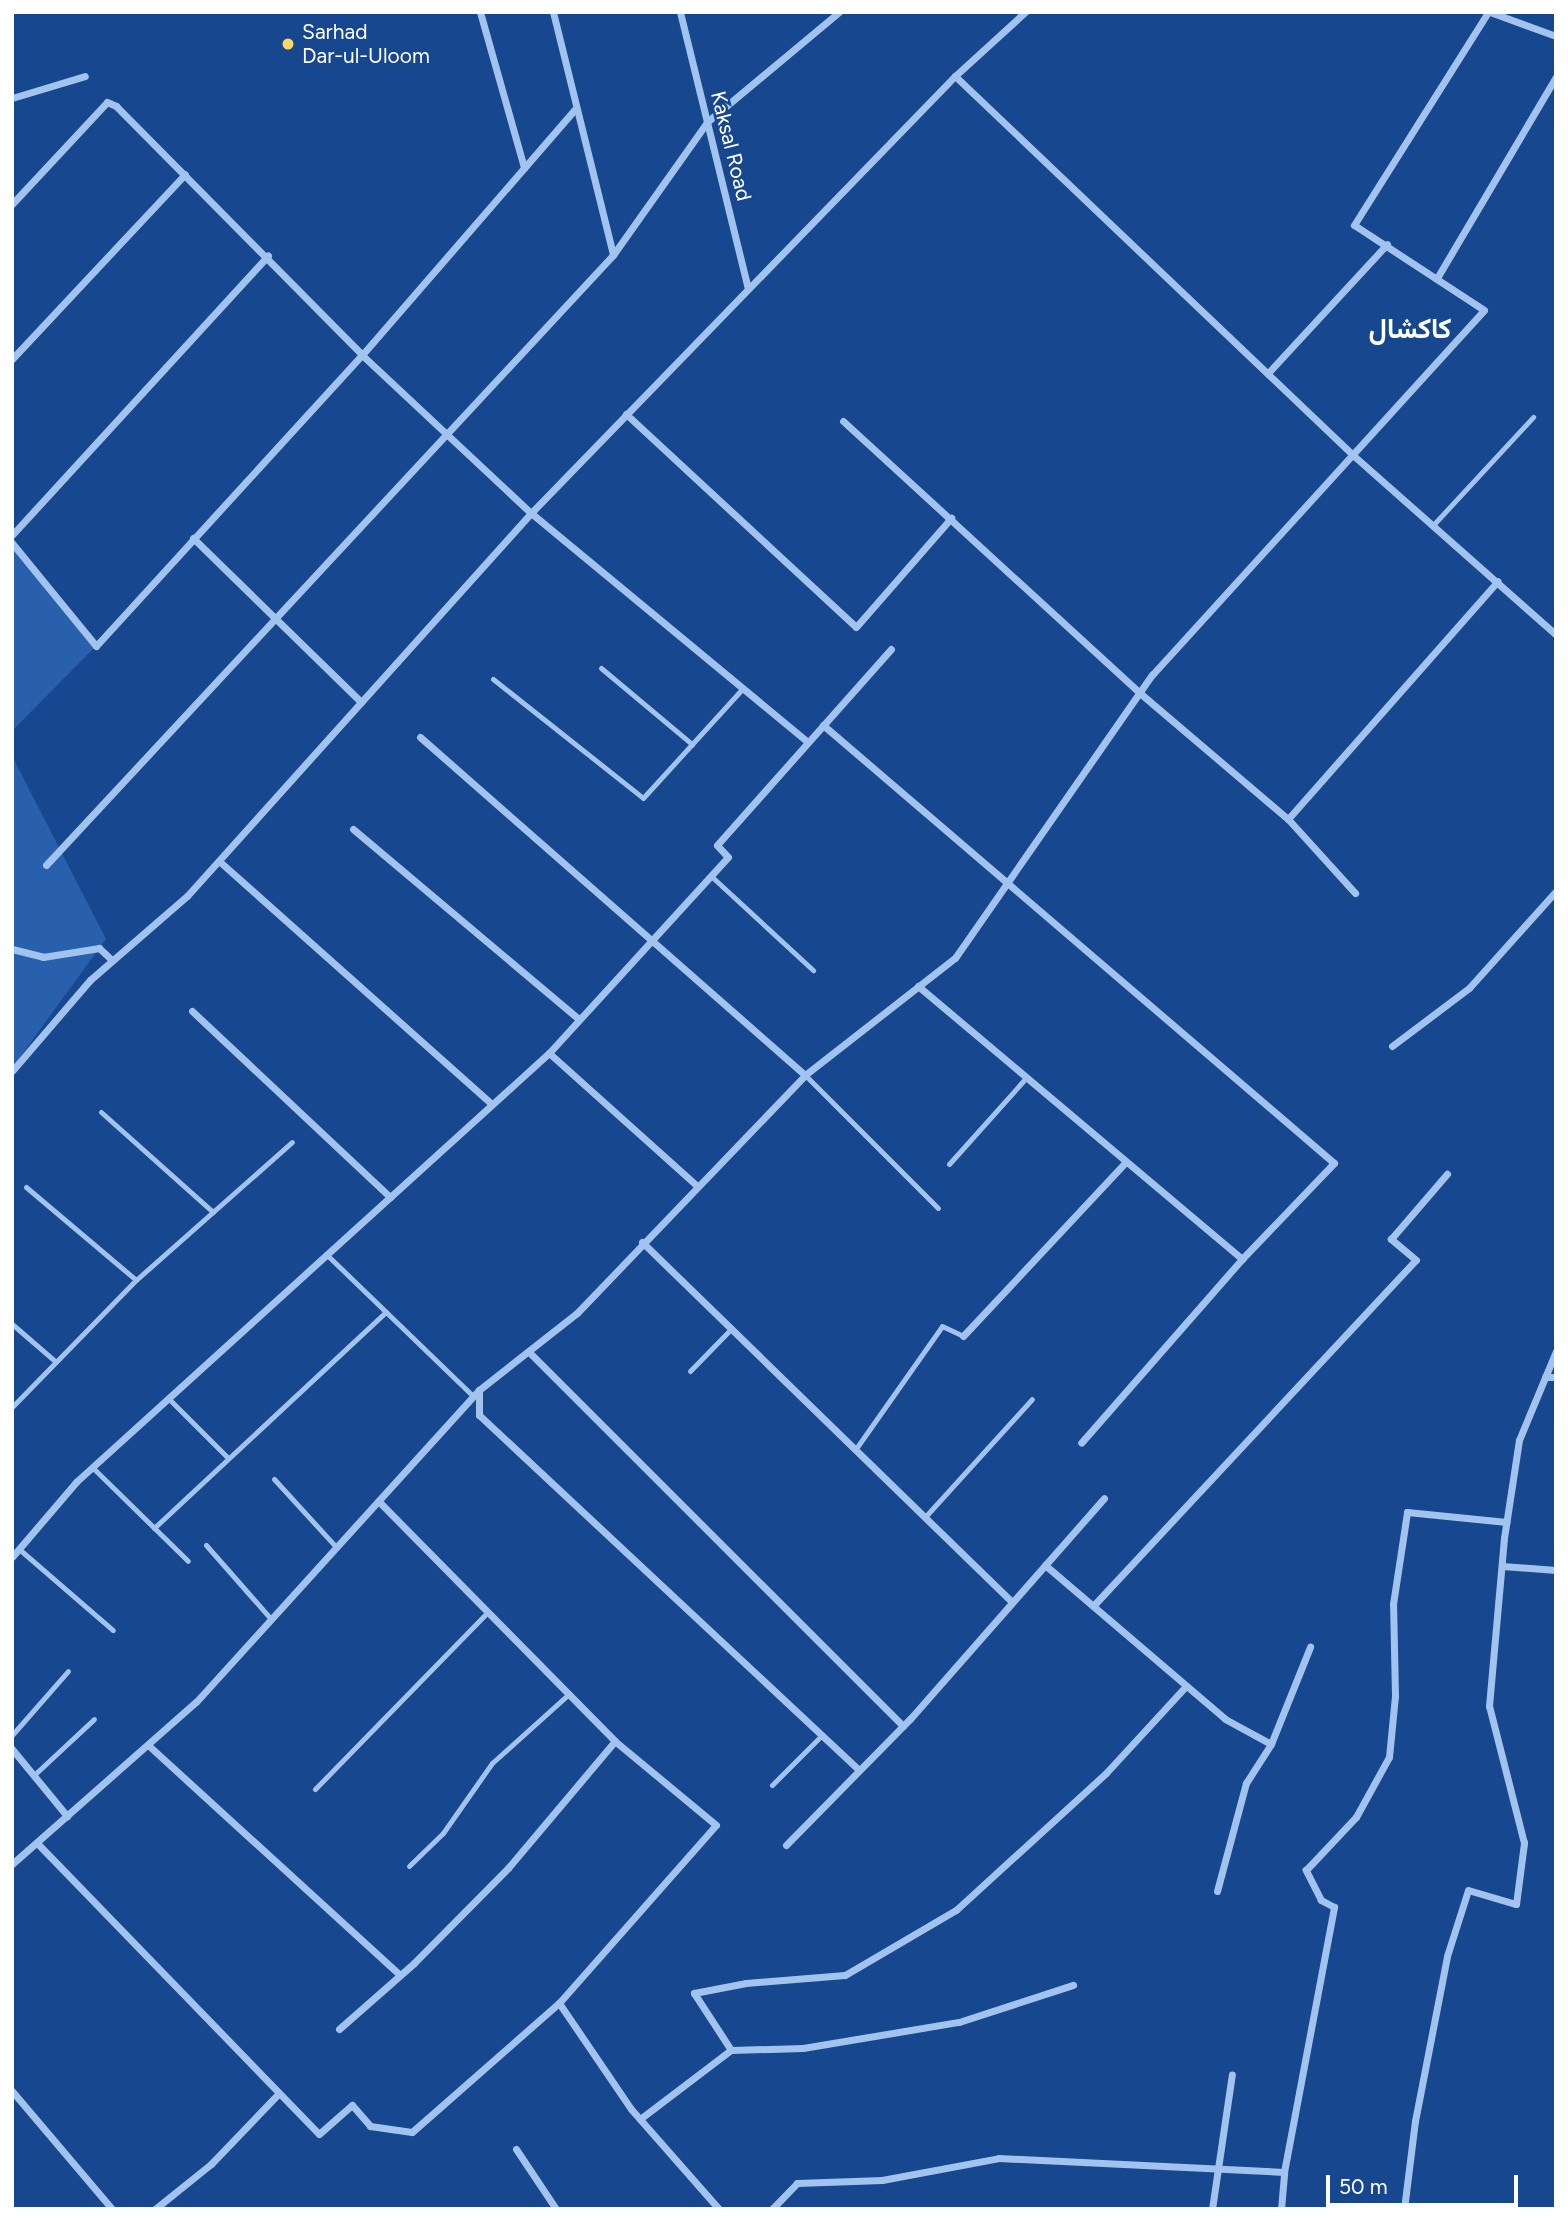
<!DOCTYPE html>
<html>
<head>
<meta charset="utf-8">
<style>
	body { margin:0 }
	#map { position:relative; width:1568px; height:2221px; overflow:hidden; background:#17478e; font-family:Figtree,Vazirmatn,sans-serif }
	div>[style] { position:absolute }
	.green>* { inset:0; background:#2960ad }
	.lane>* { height:5px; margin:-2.5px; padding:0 2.5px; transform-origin:2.5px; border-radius:2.5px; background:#a3c3ef }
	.street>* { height:7px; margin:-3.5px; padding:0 3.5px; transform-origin:3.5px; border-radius:3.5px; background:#a3c3ef }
	.dots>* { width:19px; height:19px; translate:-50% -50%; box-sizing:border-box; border:4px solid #17478e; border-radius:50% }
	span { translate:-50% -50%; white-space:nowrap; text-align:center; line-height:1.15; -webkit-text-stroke:5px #17478e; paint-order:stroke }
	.poi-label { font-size:21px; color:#fff }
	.left { translate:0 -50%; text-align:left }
	.street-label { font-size:21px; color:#fff }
	.district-label { font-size:28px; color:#fff; font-weight:700 }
	.frame { position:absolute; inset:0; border:14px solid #fff; pointer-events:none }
	.scale { position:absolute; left:1326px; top:2175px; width:192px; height:32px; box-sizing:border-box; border:4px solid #fff; border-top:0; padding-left:9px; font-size:21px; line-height:24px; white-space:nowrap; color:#fff; -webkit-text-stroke:5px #17478e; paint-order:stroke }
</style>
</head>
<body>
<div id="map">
	<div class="green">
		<div style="clip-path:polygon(12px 543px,99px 643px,12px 731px)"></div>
		<div style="clip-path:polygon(12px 756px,106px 939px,12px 1068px)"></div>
	</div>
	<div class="lane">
		<div style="left:1434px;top:524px;width:146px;rotate:-47.2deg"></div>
		<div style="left:601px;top:668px;width:119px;rotate:39.9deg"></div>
		<div style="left:493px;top:679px;width:191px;rotate:38.4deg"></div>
		<div style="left:643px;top:798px;width:149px;rotate:-47.7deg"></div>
		<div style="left:711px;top:876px;width:139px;rotate:42.7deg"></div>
		<div style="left:805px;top:1075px;width:188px;rotate:45deg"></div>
		<div style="left:101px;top:1112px;width:150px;rotate:41.8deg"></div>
		<div style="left:949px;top:1164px;width:113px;rotate:-48.2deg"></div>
		<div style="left:26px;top:1187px;width:144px;rotate:40.2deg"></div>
		<div style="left:326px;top:1254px;width:204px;rotate:44deg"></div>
		<div style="left:12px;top:1324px;width:58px;rotate:40.8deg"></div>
		<div style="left:690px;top:1371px;width:59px;rotate:-45.7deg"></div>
		<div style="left:168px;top:1398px;width:85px;rotate:45deg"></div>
		<div style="left:12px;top:1407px;width:177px;rotate:-45.7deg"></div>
		<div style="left:136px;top:1280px;width:208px;rotate:-41.5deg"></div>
		<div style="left:855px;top:1450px;width:151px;rotate:-54.9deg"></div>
		<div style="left:942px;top:1326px;width:23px;rotate:25deg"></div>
		<div style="left:92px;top:1467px;width:134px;rotate:44.4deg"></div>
		<div style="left:274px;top:1479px;width:92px;rotate:47.6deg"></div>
		<div style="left:925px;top:1517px;width:159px;rotate:-47.8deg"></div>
		<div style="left:154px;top:1528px;width:317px;rotate:-43deg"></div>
		<div style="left:206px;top:1545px;width:98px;rotate:48.7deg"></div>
		<div style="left:19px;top:1549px;width:124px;rotate:40.8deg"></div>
		<div style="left:12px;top:1735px;width:85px;rotate:-48.8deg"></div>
		<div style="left:34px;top:1775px;width:82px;rotate:-43deg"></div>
		<div style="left:772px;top:1785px;width:71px;rotate:-45deg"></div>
		<div style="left:315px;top:1789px;width:248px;rotate:-45.7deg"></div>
		<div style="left:409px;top:1866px;width:47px;rotate:-44.1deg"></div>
		<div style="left:443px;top:1833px;width:85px;rotate:-55deg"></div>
		<div style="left:492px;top:1763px;width:103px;rotate:-41.9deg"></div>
	</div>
	<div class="street">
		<div style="left:480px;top:12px;width:162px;rotate:74.2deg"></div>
		<div style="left:553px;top:12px;width:250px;rotate:76.1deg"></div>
		<div style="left:680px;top:12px;width:284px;rotate:76.2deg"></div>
		<div style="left:1490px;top:12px;width:70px;rotate:20deg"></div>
		<div style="left:955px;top:76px;width:551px;rotate:43.6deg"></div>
		<div style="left:1354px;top:456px;width:270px;rotate:41.5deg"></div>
		<div style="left:12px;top:98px;width:76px;rotate:-16.8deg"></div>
		<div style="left:12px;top:204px;width:139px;rotate:-47deg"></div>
		<div style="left:107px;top:102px;width:10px;rotate:24deg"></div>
		<div style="left:116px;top:106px;width:350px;rotate:45.3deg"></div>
		<div style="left:362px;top:355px;width:231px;rotate:43.1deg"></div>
		<div style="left:531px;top:513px;width:359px;rotate:39.6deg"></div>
		<div style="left:1437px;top:278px;width:234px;rotate:-59.4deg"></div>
		<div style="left:12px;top:359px;width:253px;rotate:-46.9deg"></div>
		<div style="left:1269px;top:372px;width:174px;rotate:-47.3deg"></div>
		<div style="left:626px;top:414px;width:313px;rotate:42.8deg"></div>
		<div style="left:856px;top:627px;width:145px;rotate:-48.9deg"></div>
		<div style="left:843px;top:421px;width:404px;rotate:42.5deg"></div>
		<div style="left:1141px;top:694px;width:193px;rotate:40.4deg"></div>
		<div style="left:1288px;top:819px;width:100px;rotate:47.8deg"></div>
		<div style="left:12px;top:535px;width:379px;rotate:-47.5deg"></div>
		<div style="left:193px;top:538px;width:235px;rotate:44.3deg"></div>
		<div style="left:12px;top:543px;width:133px;rotate:50.8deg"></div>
		<div style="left:96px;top:646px;width:394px;rotate:-47.6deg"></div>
		<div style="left:362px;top:355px;width:325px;rotate:-49.1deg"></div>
		<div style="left:823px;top:725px;width:673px;rotate:40.6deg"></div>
		<div style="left:1334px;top:1163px;width:133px;rotate:133.8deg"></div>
		<div style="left:1242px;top:1259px;width:244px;rotate:131.2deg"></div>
		<div style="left:420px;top:737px;width:512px;rotate:41.28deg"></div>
		<div style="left:1288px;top:819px;width:317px;rotate:-48.6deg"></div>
		<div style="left:353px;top:829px;width:295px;rotate:40.1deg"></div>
		<div style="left:219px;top:861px;width:365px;rotate:41.7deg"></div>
		<div style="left:46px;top:865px;width:833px;rotate:-47.09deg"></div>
		<div style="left:613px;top:255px;width:163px;rotate:-54.7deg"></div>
		<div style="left:707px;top:122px;width:172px;rotate:-39.8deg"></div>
		<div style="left:12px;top:949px;width:32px;rotate:14deg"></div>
		<div style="left:43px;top:957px;width:57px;rotate:-9.1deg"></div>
		<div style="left:99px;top:948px;width:18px;rotate:43deg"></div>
		<div style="left:918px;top:986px;width:424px;rotate:40.1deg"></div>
		<div style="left:192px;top:1011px;width:272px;rotate:43.2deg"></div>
		<div style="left:1392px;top:1046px;width:96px;rotate:-37deg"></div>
		<div style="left:1469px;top:988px;width:130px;rotate:-48.1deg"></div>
		<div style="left:549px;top:1053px;width:198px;rotate:41.9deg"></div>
		<div style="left:12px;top:1071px;width:120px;rotate:-49.4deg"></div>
		<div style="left:90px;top:980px;width:128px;rotate:-40.9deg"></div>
		<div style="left:187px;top:896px;width:515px;rotate:-48.07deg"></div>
		<div style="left:531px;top:513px;width:609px;rotate:-45.87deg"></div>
		<div style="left:955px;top:76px;width:95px;rotate:-42.4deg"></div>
		<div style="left:642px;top:1242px;width:516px;rotate:44.22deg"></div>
		<div style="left:963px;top:1336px;width:238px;rotate:-46.9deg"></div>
		<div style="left:529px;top:1352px;width:529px;rotate:45deg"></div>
		<div style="left:1545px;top:1377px;width:11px"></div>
		<div style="left:479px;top:1390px;width:25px;rotate:90deg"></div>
		<div style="left:479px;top:1415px;width:520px;rotate:43.05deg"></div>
		<div style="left:12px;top:1557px;width:99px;rotate:-49.5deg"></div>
		<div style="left:76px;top:1482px;width:639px;rotate:-42.21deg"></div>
		<div style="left:549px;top:1053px;width:265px;rotate:-47.6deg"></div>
		<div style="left:728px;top:857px;width:16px;rotate:-133deg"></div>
		<div style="left:717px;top:845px;width:262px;rotate:-48.4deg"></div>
		<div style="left:1045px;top:1565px;width:237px;rotate:40.5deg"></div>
		<div style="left:1225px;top:1719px;width:52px;rotate:28.5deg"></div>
		<div style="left:1502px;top:1566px;width:54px;rotate:4.2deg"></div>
		<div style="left:1093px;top:1606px;width:473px;rotate:-47deg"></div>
		<div style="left:1416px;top:1260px;width:33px;rotate:-140deg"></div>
		<div style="left:1391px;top:1239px;width:86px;rotate:-49.3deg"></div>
		<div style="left:148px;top:1745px;width:341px;rotate:42.4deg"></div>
		<div style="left:12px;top:1749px;width:87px;rotate:50.6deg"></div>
		<div style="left:37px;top:1843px;width:405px;rotate:45.9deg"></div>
		<div style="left:319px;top:2134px;width:44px;rotate:-41.3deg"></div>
		<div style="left:352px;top:2105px;width:28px;rotate:49deg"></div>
		<div style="left:370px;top:2126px;width:42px;rotate:8.1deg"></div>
		<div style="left:412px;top:2132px;width:196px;rotate:-41.3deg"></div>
		<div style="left:559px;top:2003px;width:237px;rotate:-48.6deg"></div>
		<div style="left:716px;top:1825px;width:131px;rotate:-140.3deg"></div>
		<div style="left:615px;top:1741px;width:337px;rotate:-134.6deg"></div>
		<div style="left:786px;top:1845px;width:177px;rotate:-45.5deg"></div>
		<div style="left:910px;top:1719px;width:294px;rotate:-48.7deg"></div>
		<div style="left:12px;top:1864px;width:245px;rotate:-41.4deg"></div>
		<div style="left:196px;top:1702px;width:421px;rotate:-47.8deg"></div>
		<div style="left:479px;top:1390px;width:125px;rotate:-38.2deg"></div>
		<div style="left:577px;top:1313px;width:330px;rotate:-46.2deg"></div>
		<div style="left:805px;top:1075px;width:190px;rotate:-38deg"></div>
		<div style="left:955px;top:958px;width:345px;rotate:-55.2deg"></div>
		<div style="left:1152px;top:675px;width:493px;rotate:-47.7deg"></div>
		<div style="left:1484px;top:310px;width:155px;rotate:-146.8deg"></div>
		<div style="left:1354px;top:225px;width:252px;rotate:-57.8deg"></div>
		<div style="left:1217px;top:1891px;width:112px;rotate:-75deg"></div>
		<div style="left:1246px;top:1783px;width:46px;rotate:-57.3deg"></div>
		<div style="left:1271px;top:1744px;width:105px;rotate:-68.1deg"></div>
		<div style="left:559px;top:2003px;width:128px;rotate:55.8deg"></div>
		<div style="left:631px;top:2109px;width:133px;rotate:48.7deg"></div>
		<div style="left:339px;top:2029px;width:100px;rotate:-41.3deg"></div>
		<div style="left:414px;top:1963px;width:134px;rotate:-45.3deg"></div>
		<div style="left:508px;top:1868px;width:166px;rotate:-49.9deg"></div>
		<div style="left:731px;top:2050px;width:72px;rotate:-1.6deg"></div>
		<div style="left:803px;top:2048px;width:158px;rotate:-9.5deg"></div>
		<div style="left:959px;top:2022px;width:120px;rotate:-18deg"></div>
		<div style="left:12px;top:2091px;width:155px;rotate:49.7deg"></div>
		<div style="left:640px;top:2119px;width:114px;rotate:-37.2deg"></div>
		<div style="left:731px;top:2050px;width:68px;rotate:-123deg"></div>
		<div style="left:694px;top:1993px;width:53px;rotate:-10.9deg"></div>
		<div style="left:746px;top:1983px;width:99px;rotate:-4.6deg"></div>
		<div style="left:845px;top:1975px;width:129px;rotate:-30.4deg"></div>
		<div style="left:956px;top:1910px;width:203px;rotate:-42.4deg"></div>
		<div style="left:1106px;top:1773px;width:117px;rotate:-47.4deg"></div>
		<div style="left:516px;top:2149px;width:72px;rotate:56.3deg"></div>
		<div style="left:155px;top:2209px;width:72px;rotate:-38.8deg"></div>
		<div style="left:211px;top:2164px;width:98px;rotate:-46.2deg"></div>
		<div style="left:772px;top:2209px;width:36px;rotate:-46deg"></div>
		<div style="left:797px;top:2183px;width:85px;rotate:-2deg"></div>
		<div style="left:882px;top:2180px;width:119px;rotate:-10.6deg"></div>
		<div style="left:999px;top:2158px;width:285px;rotate:2.8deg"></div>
		<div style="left:1212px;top:2209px;width:136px;rotate:-81.6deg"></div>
		<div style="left:1281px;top:2209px;width:37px;rotate:-85deg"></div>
		<div style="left:1284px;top:2172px;width:270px;rotate:-79.3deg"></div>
		<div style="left:1334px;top:1907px;width:15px;rotate:-152deg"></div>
		<div style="left:1321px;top:1900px;width:34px;rotate:-117deg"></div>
		<div style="left:1306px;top:1870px;width:73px;rotate:-46.7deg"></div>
		<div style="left:1356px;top:1817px;width:68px;rotate:-61.2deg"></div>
		<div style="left:1389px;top:1757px;width:61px;rotate:-84.4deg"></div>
		<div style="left:1395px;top:1696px;width:92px;rotate:-91.2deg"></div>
		<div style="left:1393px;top:1604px;width:93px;rotate:-81.3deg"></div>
		<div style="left:1407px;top:1512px;width:100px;rotate:5.7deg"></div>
		<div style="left:1404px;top:2209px;width:89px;rotate:-82.9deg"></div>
		<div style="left:1415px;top:2121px;width:168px;rotate:-79deg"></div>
		<div style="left:1447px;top:1956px;width:69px;rotate:-72.3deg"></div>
		<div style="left:1468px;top:1890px;width:50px;rotate:16.3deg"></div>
		<div style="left:1516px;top:1904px;width:62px;rotate:-82.5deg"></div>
		<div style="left:1524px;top:1843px;width:141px;rotate:-104.3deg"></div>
		<div style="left:1489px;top:1706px;width:169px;rotate:-84.9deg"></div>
		<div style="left:1504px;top:1538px;width:99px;rotate:-81.3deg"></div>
		<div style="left:1519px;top:1440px;width:96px;rotate:-67.4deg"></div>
	</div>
	<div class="dots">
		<div style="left:288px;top:44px;background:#ffd761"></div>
	</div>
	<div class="poi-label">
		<span class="left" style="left:302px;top:44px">Sarhad<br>Dar-ul-Uloom</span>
	</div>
	<div class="street-label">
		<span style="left:731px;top:146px;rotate:76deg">Kaksal Road</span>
	</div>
	<div class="district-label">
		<span style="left:1410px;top:328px">کاکشال</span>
	</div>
	<div class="frame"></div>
	<div class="scale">50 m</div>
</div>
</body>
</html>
